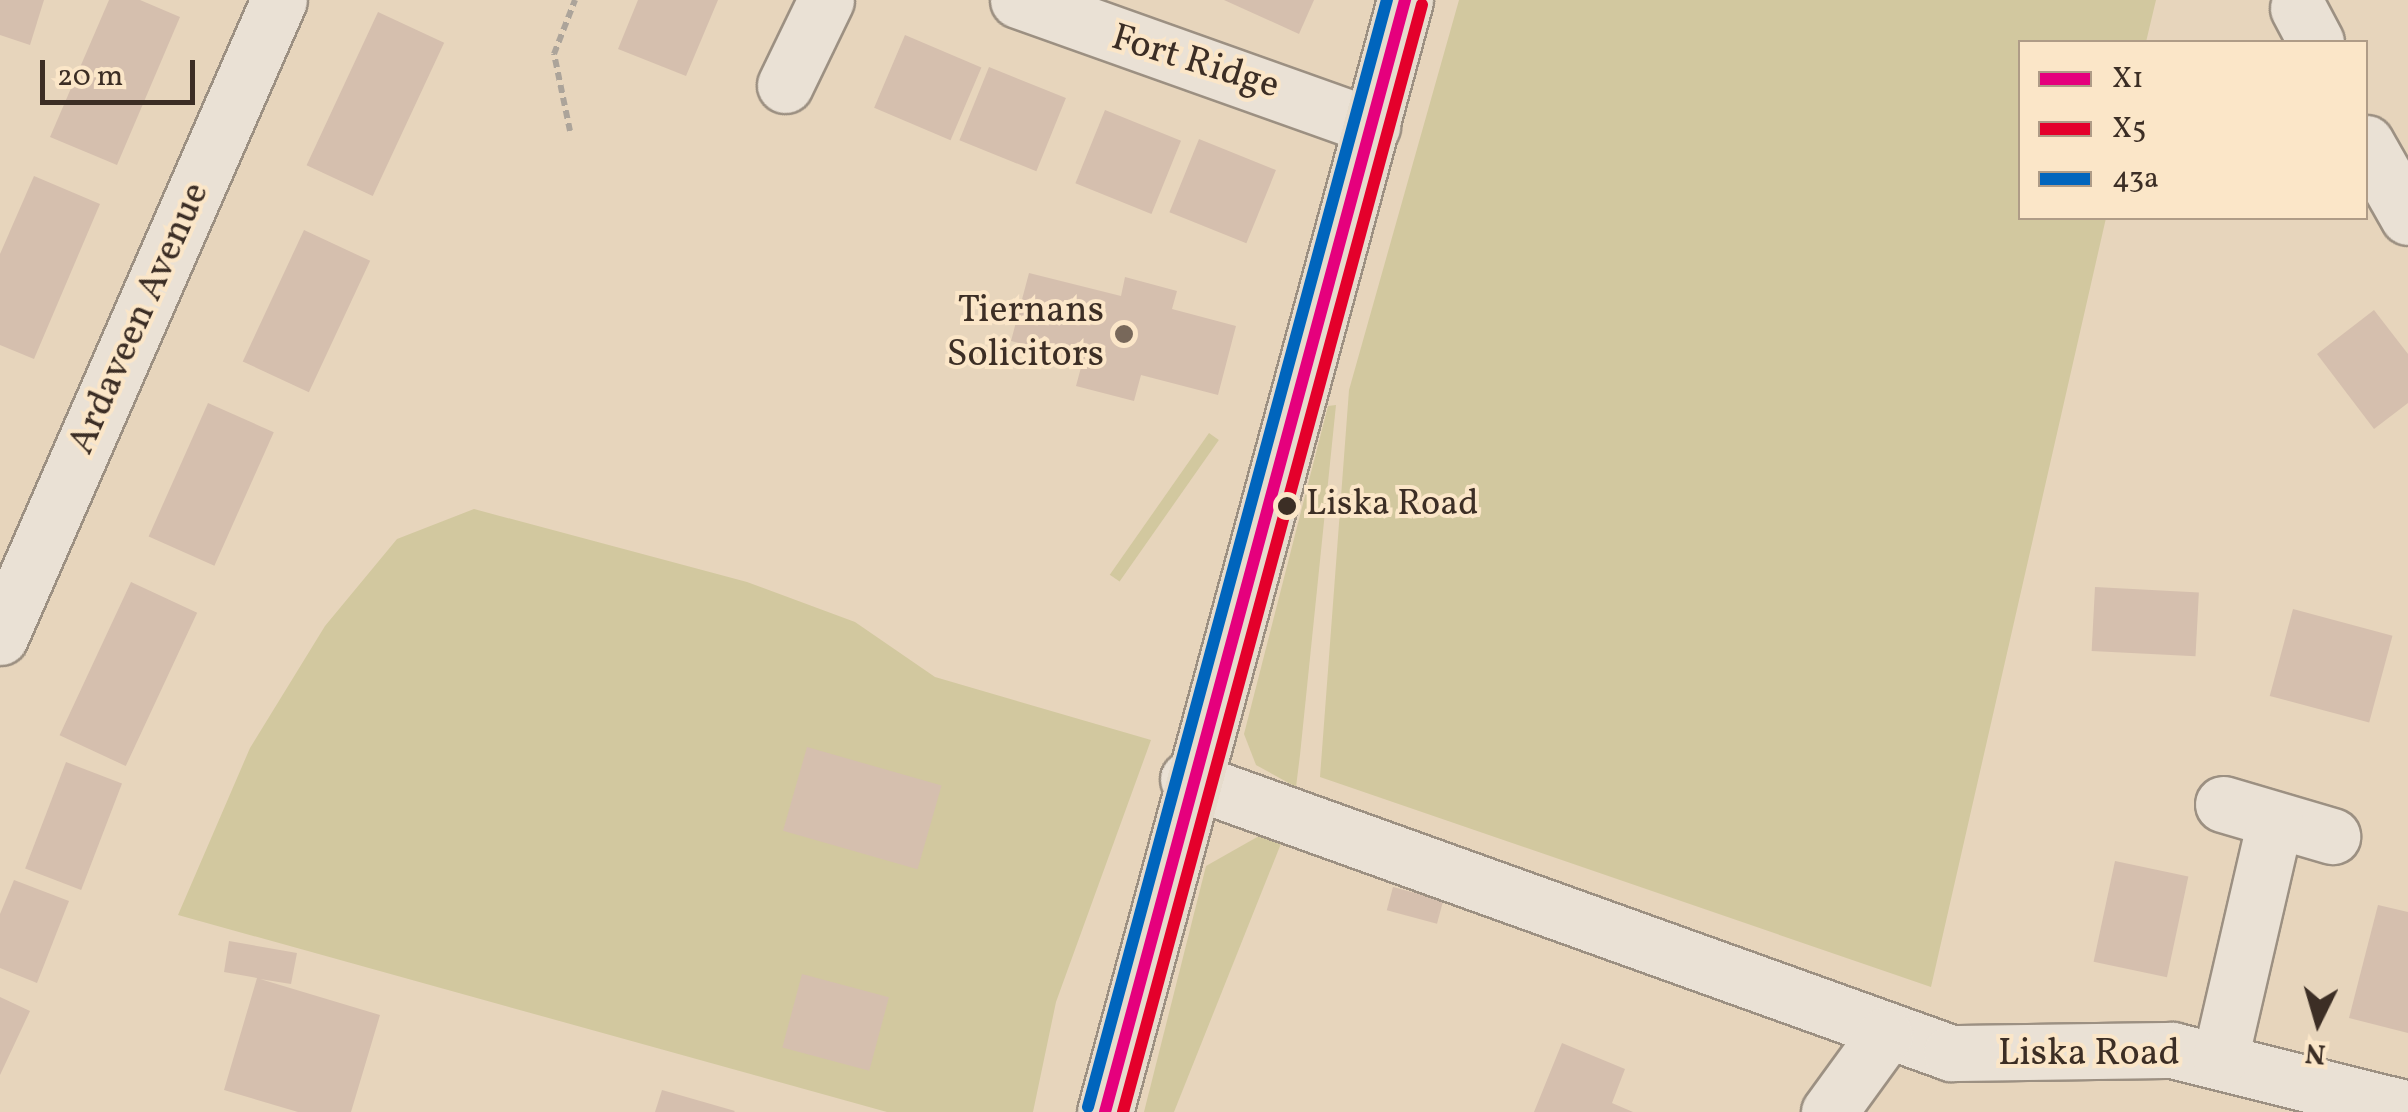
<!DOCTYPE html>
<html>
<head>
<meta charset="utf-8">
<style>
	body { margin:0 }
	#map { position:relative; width:2408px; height:1112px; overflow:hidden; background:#e7d5bc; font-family:Vollkorn,serif }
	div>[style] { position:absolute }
	.green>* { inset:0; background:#d2c89f; transform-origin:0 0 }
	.building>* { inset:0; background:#d5bfae; transform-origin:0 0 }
	.path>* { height:6px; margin-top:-3px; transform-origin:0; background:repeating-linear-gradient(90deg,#aca49a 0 8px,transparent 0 13px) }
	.roads { filter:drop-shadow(2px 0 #9c9082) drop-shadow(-2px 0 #9c9082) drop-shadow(0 2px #9c9082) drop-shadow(0 -2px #9c9082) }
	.minor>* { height:55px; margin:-27.5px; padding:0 27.5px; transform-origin:27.5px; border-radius:27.5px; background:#eae1d5 }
	.major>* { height:55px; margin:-27.5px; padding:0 27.5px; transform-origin:27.5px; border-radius:27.5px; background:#e6dccd }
	.bus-1>* { height:12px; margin:-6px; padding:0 6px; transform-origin:6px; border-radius:6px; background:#e5007d }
	.bus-2>* { height:12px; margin:-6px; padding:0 6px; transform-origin:6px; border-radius:6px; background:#e4002b }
	.bus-3>* { height:12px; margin:-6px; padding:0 6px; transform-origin:6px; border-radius:6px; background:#0065bd }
	.dots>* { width:28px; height:28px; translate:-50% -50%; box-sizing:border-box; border:5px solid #fbe6c8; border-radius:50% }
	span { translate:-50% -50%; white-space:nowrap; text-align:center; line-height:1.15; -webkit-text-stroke:8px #fbe6c8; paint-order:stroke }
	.bus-label { font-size:36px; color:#3c2e25 }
	.left { translate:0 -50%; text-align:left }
	.street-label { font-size:38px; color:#3c2e25 }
	.poi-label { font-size:38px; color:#3c2e25 }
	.right { translate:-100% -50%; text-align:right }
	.legend { position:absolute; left:2018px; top:40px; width:350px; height:180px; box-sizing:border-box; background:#fbe6c8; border:2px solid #af9c87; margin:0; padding:12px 18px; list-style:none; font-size:30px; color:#3c2e25 }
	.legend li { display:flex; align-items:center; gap:20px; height:50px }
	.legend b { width:50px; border:2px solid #af9c87 }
	.north { position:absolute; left:2268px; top:972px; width:100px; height:100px; -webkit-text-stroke:8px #fbe6c8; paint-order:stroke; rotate:185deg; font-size:28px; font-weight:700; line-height:40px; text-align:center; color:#3c2e25 }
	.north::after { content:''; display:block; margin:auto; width:35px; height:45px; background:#3c2e25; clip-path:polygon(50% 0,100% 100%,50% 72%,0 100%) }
	.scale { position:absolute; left:40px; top:60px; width:155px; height:45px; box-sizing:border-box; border:5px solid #3c2e25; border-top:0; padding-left:12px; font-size:30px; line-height:35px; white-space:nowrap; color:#3c2e25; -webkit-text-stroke:8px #fbe6c8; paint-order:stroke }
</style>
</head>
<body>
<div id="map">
	<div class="green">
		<div style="clip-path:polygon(1459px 0,2156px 0,2146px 42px,2020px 42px,2020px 218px,2106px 218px,1931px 987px,1320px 777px,1349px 390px)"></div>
		<div style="clip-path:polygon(1336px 405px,1300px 755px,1296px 787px,1256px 765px,1244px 734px,1328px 406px)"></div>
		<div style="left:1209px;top:433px;width:12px;height:173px;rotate:35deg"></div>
		<div style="clip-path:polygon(474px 509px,747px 582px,855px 622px,935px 677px,1151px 740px,1056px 1002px,1033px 1112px,887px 1112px,178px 915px,250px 748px,325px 626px,397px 539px)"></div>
		<div style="clip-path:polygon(1259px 836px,1284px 836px,1174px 1112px,1144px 1112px,1206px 866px)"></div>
	</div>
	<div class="building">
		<div style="clip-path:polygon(0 0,44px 0,30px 45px,0 35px)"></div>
		<div style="clip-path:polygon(109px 0,140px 0,180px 17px,117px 165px,50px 137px)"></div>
		<div style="clip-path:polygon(638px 0,718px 0,686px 76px,618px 49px)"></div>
		<div style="clip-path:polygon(1224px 0,1314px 0,1299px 34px)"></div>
		<div style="left:378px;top:12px;width:73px;height:169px;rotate:25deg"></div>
		<div style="left:905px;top:35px;width:83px;height:79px;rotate:23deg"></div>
		<div style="left:989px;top:67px;width:83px;height:79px;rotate:22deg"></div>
		<div style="left:1105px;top:110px;width:82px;height:79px;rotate:22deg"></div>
		<div style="left:1199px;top:139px;width:83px;height:79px;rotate:22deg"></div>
		<div style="clip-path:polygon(34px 176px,100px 204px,34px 359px,0 345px,0 254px)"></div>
		<div style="left:304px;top:230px;width:73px;height:145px;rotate:25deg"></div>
		<div style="clip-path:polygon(1029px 273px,1121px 296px,1125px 277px,1177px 291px,1172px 309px,1236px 326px,1218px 395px,1141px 375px,1134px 401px,1076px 386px,1083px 360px,1011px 341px)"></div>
		<div style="clip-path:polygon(2374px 310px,2408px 354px,2408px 403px,2374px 429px,2317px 354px)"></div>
		<div style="left:208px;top:403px;width:72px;height:146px;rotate:24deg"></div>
		<div style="left:131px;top:582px;width:73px;height:169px;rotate:25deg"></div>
		<div style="left:2095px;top:587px;width:104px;height:64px;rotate:3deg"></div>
		<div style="left:2293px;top:609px;width:103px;height:90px;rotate:15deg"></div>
		<div style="left:807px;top:747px;width:140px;height:87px;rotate:16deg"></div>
		<div style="left:66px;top:762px;width:60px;height:114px;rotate:21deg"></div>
		<div style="left:2115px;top:861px;width:75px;height:103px;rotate:12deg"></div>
		<div style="clip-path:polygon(14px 880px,69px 901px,37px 983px,0 968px,0 914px)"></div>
		<div style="left:1393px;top:887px;width:52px;height:24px;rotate:15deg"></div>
		<div style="clip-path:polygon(2378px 905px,2408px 912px,2408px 1033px,2349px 1018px)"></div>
		<div style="clip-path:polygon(229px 941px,297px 953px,291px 984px,260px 979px,380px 1015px,351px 1112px,298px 1112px,224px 1090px,257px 978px,224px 972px)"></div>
		<div style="left:802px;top:974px;width:90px;height:76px;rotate:15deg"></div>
		<div style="clip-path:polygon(0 997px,30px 1011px,0 1075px)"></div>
		<div style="clip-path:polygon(1562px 1043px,1625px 1069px,1612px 1103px,1633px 1112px,1534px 1112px)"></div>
		<div style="clip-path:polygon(662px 1090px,735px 1111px,734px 1112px,655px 1112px)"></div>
	</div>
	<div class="path">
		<div style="left:570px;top:131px;width:79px;rotate:-101.7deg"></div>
		<div style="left:554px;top:54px;width:58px;rotate:-68.7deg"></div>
	</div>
	<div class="roads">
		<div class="minor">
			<div style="left:1018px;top:0;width:376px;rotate:19.6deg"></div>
			<div style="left:2298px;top:8px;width:38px;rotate:62deg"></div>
			<div style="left:785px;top:85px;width:94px;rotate:-64.2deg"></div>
			<div style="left:2366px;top:143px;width:85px;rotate:60.4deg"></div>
			<div style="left:0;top:637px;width:695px;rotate:-66.35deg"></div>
			<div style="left:1188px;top:779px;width:811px;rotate:19.75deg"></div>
			<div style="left:1951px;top:1053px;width:221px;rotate:-0.8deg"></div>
			<div style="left:2172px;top:1050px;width:243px;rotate:14deg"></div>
			<div style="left:2223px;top:804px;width:114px;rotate:16.4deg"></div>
			<div style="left:2220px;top:1059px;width:245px;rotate:-77deg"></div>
			<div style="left:1829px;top:1112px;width:95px;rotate:-54deg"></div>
		</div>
		<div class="major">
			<div style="left:1105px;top:1112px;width:1152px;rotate:-74.9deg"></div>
		</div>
	</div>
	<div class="bus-1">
		<div style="left:1105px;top:1112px;width:1152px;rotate:-74.9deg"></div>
	</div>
	<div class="bus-2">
		<div style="left:1123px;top:1112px;width:1147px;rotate:-74.89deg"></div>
	</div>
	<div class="bus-3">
		<div style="left:1088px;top:1107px;width:1147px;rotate:-74.89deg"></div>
	</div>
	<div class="dots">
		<div style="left:1124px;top:334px;background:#78685a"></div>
		<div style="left:1287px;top:506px;background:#3c2e25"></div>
	</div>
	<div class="bus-label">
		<span class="left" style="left:1306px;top:506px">Liska Road</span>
	</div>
	<div class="street-label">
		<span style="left:1195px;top:63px;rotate:17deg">Fort Ridge</span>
		<span style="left:140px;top:319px;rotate:-66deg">Ardaveen Avenue</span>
		<span style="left:2089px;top:1055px">Liska Road</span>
	</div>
	<div class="poi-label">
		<span class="right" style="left:1104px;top:334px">Tiernans<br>Solicitors</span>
	</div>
	<ul class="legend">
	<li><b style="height:12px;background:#e5007d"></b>X1</li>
	<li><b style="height:12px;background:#e4002b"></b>X5</li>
	<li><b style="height:12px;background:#0065bd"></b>43a</li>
	</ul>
	<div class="north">N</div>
	<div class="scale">20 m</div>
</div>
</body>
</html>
